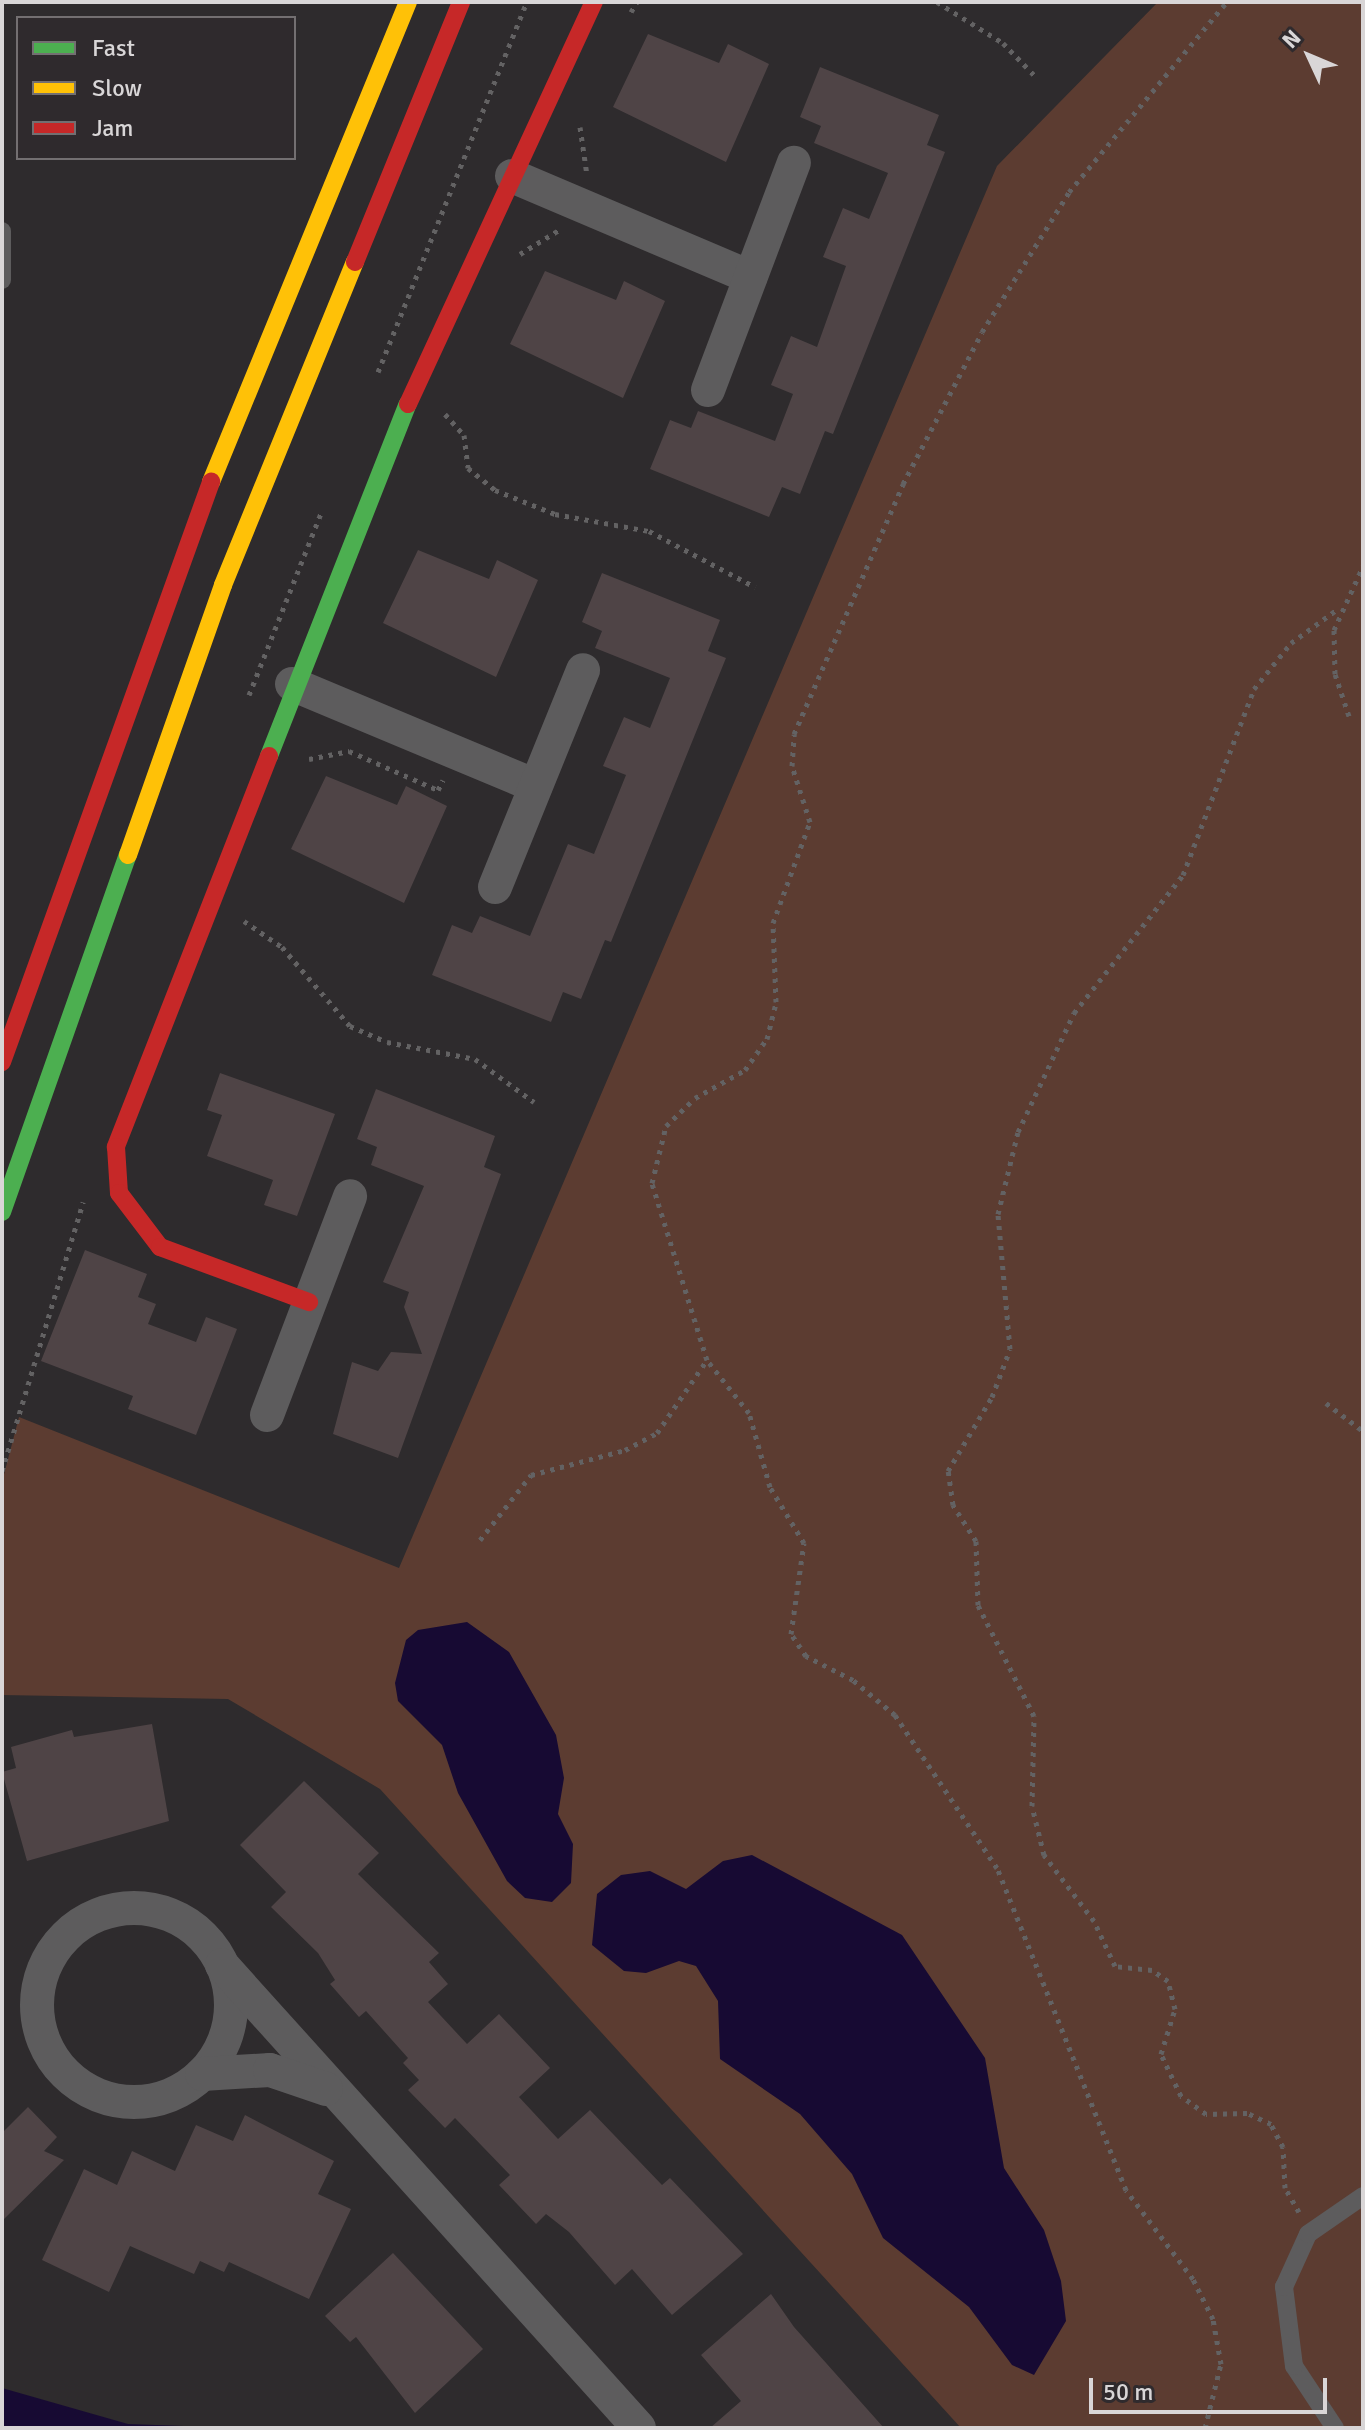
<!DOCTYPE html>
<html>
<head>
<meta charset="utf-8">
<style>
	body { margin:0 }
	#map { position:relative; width:1365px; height:2430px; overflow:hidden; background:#2e2b2d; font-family:Signika,sans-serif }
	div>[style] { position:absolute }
	.green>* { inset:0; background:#5c3c31 }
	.water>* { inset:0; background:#170a33 }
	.building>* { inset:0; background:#4f4446 }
	.path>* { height:5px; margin-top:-2.5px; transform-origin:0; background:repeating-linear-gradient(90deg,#636263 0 4px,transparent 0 10px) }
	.lane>* { height:18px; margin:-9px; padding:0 9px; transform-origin:9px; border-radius:9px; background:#5d5c5d }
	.street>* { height:34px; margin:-17px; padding:0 17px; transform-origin:17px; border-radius:17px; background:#5d5c5d }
	.street>.ring { margin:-17px; padding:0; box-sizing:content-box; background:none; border:34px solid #5d5c5d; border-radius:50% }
	.fast>* { height:18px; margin:-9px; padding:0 9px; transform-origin:9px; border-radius:9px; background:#4caf50 }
	.slow>* { height:18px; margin:-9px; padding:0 9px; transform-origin:9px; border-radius:9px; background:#ffc107 }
	.jam>* { height:18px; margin:-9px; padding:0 9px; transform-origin:9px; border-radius:9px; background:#c62828 }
	span { translate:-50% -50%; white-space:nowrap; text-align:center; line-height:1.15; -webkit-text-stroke:6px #2f2a2d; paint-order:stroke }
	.frame { position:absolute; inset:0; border:4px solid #d9d6d7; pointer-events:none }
	.legend { position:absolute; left:16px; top:16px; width:280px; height:144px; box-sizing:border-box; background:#2f2a2d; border:2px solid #736f71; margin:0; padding:10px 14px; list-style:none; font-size:24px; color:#d9d6d7 }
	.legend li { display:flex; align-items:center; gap:16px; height:40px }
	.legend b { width:40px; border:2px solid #736f71 }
	.north { position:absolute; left:1269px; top:16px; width:80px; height:80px; -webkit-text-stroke:6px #2f2a2d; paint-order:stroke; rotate:314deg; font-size:22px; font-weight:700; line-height:32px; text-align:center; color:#d9d6d7 }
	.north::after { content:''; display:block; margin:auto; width:28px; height:36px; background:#d9d6d7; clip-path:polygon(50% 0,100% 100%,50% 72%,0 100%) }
	.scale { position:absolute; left:1089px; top:2378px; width:238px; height:36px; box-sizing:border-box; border:4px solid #d9d6d7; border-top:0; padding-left:10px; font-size:24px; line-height:28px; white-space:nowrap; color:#d9d6d7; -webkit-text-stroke:6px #2f2a2d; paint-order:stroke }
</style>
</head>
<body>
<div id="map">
	<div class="green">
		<div style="clip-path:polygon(1158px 2px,1363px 2px,1363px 2428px,961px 2428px,380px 1789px,228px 1699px,2px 1695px,2px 1482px,19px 1417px,399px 1568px,997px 166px)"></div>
	</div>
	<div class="water">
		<div style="clip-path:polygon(467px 1622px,509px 1652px,556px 1735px,564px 1778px,558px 1814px,573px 1844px,571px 1883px,552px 1902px,525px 1898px,507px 1881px,458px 1793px,442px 1745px,398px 1701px,395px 1683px,406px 1640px,418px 1630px)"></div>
		<div style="clip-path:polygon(752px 1855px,902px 1935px,985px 2058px,1004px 2168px,1044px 2230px,1061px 2281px,1066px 2321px,1034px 2375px,1012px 2365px,969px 2307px,883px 2238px,852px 2174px,800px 2114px,720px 2059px,718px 2001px,696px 1966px,679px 1961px,646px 1973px,624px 1971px,592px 1945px,597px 1894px,621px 1875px,650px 1871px,686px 1889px,723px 1861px)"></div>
		<div style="clip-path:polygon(2px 2388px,128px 2424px,239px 2428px,2px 2428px)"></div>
	</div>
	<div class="building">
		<div style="clip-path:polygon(648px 34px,719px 63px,728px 44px,769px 64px,726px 162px,613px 107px)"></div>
		<div style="clip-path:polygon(820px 67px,939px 115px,927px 145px,945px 152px,833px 434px,825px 431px,800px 494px,782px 487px,769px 517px,650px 469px,670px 420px,691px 428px,698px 411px,775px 441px,793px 394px,771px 385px,791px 336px,817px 347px,846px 266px,823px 257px,843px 208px,869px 219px,888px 173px,814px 143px,821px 126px,800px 117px)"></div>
		<div style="clip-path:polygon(545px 271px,616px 300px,624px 281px,665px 301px,623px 398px,510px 344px)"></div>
		<div style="clip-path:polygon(418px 550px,489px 579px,497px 560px,538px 580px,496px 677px,383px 623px)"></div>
		<div style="clip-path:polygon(602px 573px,720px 620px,708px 651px,726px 658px,611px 942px,605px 940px,581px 999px,563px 992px,551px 1022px,432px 975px,452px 925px,472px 933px,480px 916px,530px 936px,568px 844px,594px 854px,626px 775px,603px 766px,624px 717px,650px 728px,670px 678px,595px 648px,602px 631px,582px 622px)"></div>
		<div style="clip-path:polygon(326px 776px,397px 805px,406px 786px,447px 806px,404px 903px,291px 849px)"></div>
		<div style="clip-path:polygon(220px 1073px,335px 1114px,297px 1216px,264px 1205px,273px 1180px,207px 1156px,222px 1115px,207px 1110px)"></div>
		<div style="clip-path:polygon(376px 1089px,495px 1136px,484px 1167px,501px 1174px,398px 1458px,333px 1434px,352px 1362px,378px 1371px,391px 1352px,422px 1354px,404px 1307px,409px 1292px,383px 1282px,424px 1186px,371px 1165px,377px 1147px,357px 1139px)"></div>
		<div style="clip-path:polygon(85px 1250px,147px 1274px,138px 1297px,156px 1304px,148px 1324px,196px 1342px,206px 1317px,237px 1329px,196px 1435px,128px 1409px,133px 1396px,41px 1361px)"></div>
		<div style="clip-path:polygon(152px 1724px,169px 1821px,27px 1861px,2px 1772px,16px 1768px,11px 1747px,72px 1730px,74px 1737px)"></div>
		<div style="clip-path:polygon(304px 1781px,379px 1853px,358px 1874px,439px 1953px,429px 1962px,448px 1984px,428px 2002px,467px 2044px,499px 2014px,550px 2068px,519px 2097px,558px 2139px,590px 2110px,662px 2185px,670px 2178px,743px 2254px,672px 2315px,632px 2269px,615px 2285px,569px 2232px,546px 2214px,536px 2224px,499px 2185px,510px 2175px,455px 2118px,445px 2128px,408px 2090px,419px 2080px,403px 2063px,408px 2058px,366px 2011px,359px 2017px,330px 1984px,335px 1980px,318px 1953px,271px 1907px,286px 1892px,240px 1845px)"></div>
		<div style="clip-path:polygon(28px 2107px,57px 2137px,44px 2151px,64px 2160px,2px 2221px,2px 2133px)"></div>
		<div style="clip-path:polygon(245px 2115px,334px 2161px,318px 2194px,351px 2209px,309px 2299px,229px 2262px,224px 2272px,200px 2261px,194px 2274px,130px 2246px,109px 2292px,42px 2260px,84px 2169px,117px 2185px,132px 2151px,175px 2171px,196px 2125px,233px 2141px)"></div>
		<div style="clip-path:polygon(393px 2253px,483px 2349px,415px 2413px,356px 2337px,350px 2342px,325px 2316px)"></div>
		<div style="clip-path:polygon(771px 2294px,794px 2327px,884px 2428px,710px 2428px,741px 2401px,701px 2355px)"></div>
	</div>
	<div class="path">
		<div style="left:937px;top:2px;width:78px;rotate:31.8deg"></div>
		<div style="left:1003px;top:43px;width:45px;rotate:45.9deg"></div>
		<div style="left:631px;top:12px;width:12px;rotate:-59deg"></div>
		<div style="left:580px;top:127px;width:49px;rotate:81.7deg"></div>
		<div style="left:520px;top:254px;width:46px;rotate:-31.6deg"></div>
		<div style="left:378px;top:372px;width:399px;rotate:-68.1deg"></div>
		<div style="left:445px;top:414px;width:28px;rotate:48deg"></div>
		<div style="left:464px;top:435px;width:33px;rotate:83deg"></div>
		<div style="left:468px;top:468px;width:35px;rotate:39deg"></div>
		<div style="left:495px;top:490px;width:65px;rotate:21.8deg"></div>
		<div style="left:555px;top:514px;width:96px;rotate:10.3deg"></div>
		<div style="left:649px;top:531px;width:120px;rotate:27.8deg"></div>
		<div style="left:249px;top:695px;width:198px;rotate:-68.4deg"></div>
		<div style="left:1349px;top:716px;width:44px;rotate:-108.4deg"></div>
		<div style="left:1335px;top:674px;width:44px;rotate:-91.3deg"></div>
		<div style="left:1334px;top:630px;width:70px;rotate:-65.6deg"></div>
		<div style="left:309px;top:759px;width:41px;rotate:-11.3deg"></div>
		<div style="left:349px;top:751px;width:97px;rotate:23.7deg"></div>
		<div style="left:438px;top:790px;width:11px;rotate:-63deg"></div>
		<div style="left:244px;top:921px;width:46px;rotate:34.4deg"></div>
		<div style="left:282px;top:947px;width:104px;rotate:49.3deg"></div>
		<div style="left:350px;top:1026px;width:40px;rotate:23.4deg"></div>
		<div style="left:387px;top:1042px;width:90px;rotate:10.9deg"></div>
		<div style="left:475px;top:1059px;width:73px;rotate:36.1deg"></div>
		<div style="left:1326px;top:1403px;width:46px;rotate:37.1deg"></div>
		<div style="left:2px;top:1471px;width:281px;rotate:-73.2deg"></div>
		<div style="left:480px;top:1540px;width:83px;rotate:-51.9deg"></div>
		<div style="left:531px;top:1475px;width:97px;rotate:-14.9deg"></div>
		<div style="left:625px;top:1450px;width:36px;rotate:-28deg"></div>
		<div style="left:657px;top:1433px;width:88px;rotate:-55.6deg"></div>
		<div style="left:1299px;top:2212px;width:28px;rotate:-120deg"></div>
		<div style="left:1285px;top:2188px;width:41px;rotate:-92.8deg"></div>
		<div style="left:1283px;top:2147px;width:26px;rotate:-118deg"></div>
		<div style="left:1271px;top:2124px;width:26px;rotate:-155deg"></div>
		<div style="left:1247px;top:2113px;width:41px;rotate:178.6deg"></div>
		<div style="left:1206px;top:2114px;width:31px;rotate:-144deg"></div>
		<div style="left:1181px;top:2096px;width:47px;rotate:-115.5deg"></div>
		<div style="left:1161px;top:2054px;width:47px;rotate:-72.7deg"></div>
		<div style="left:1175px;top:2009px;width:29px;rotate:-104deg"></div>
		<div style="left:1168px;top:1981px;width:19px;rotate:-145deg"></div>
		<div style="left:1152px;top:1970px;width:37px;rotate:-174deg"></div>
		<div style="left:1115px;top:1966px;width:50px;rotate:-115deg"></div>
		<div style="left:1094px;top:1921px;width:83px;rotate:-127.1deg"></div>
		<div style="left:1044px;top:1855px;width:50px;rotate:-103.8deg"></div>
		<div style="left:1032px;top:1806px;width:90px;rotate:-88.7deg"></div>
		<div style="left:1034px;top:1716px;width:124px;rotate:-116.8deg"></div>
		<div style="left:978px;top:1605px;width:64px;rotate:-91.8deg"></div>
		<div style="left:976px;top:1541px;width:43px;rotate:-122.6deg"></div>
		<div style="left:953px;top:1505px;width:34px;rotate:-98deg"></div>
		<div style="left:948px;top:1471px;width:86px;rotate:-59.3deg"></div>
		<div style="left:992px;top:1397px;width:51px;rotate:-69.4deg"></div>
		<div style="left:1010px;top:1349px;width:136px;rotate:-95.1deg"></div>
		<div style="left:998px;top:1214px;width:84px;rotate:-76.3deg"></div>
		<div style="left:1018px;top:1132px;width:132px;rotate:-64.8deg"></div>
		<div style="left:1074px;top:1013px;width:176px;rotate:-51.7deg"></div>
		<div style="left:1183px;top:875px;width:199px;rotate:-69.1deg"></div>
		<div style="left:1254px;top:689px;width:59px;rotate:-51.2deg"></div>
		<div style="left:1291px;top:643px;width:59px;rotate:-36.1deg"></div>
		<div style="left:1205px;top:2428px;width:66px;rotate:-76deg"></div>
		<div style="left:1221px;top:2364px;width:46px;rotate:-100.1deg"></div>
		<div style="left:1213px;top:2319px;width:45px;rotate:-116.6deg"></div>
		<div style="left:1193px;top:2279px;width:111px;rotate:-127deg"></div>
		<div style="left:1126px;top:2190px;width:347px;rotate:-111.8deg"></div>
		<div style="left:997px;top:1868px;width:184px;rotate:-123.7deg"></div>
		<div style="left:895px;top:1715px;width:55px;rotate:-140.2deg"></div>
		<div style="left:853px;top:1680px;width:53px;rotate:-152.9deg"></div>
		<div style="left:806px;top:1656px;width:27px;rotate:-124deg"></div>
		<div style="left:791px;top:1634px;width:92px;rotate:-81.9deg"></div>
		<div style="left:804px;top:1543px;width:66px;rotate:-121.3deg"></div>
		<div style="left:770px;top:1487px;width:77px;rotate:-105.8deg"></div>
		<div style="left:749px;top:1413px;width:68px;rotate:-128.4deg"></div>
		<div style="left:707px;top:1360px;width:185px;rotate:-107.3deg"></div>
		<div style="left:652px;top:1183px;width:59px;rotate:-76.2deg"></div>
		<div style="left:666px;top:1126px;width:40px;rotate:-44deg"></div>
		<div style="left:695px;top:1098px;width:57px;rotate:-29.2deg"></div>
		<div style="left:745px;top:1070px;width:38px;rotate:-55deg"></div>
		<div style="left:767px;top:1039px;width:38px;rotate:-76deg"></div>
		<div style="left:776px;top:1002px;width:79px;rotate:-92.2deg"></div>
		<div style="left:773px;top:923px;width:108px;rotate:-69.9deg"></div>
		<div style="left:810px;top:822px;width:59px;rotate:-107.8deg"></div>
		<div style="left:792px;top:766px;width:32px;rotate:-86deg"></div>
		<div style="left:794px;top:734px;width:273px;rotate:-66.4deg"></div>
		<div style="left:903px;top:484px;width:171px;rotate:-62.5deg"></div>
		<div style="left:982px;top:332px;width:165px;rotate:-58.1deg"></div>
		<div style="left:1069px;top:192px;width:247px;rotate:-50.3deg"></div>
	</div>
	<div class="lane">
		<div style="left:2px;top:231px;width:49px;rotate:90deg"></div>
		<div style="left:1335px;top:2428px;width:74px;rotate:-123.5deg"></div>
		<div style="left:1294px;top:2366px;width:80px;rotate:-97.2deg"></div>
		<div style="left:1284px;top:2287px;width:58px;rotate:-65.6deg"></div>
		<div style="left:1308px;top:2234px;width:67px;rotate:-34.6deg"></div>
	</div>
	<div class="street">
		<div style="left:512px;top:176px;width:259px;rotate:23deg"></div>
		<div style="left:708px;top:390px;width:243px;rotate:-69.3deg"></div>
		<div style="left:292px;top:684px;width:264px;rotate:22.7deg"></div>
		<div style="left:495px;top:887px;width:234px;rotate:-67.9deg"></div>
		<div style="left:267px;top:1415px;width:234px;rotate:-69.2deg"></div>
		<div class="ring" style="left:37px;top:1908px;width:160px;height:160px"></div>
		<div style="left:222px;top:1965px;width:623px;rotate:47.99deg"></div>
		<div style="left:202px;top:2074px;width:68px;rotate:-3.4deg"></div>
		<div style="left:270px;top:2070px;width:59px;rotate:18.7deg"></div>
	</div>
	<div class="fast">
		<div style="left:269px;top:756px;width:378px;rotate:-68.5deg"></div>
		<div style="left:2px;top:1212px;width:379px;rotate:-70.6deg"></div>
	</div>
	<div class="slow">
		<div style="left:211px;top:482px;width:519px;rotate:-67.69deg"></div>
		<div style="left:128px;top:855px;width:286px;rotate:-70.6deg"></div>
		<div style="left:223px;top:585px;width:349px;rotate:-67.8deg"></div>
	</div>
	<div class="jam">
		<div style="left:355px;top:262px;width:281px;rotate:-67.8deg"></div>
		<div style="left:408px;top:404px;width:443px;rotate:-65.2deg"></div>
		<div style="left:269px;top:756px;width:420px;rotate:111.4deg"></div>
		<div style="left:116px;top:1147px;width:46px;rotate:86.3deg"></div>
		<div style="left:119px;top:1193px;width:68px;rotate:52.8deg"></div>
		<div style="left:160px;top:1247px;width:159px;rotate:20.3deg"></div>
		<div style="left:2px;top:1062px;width:617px;rotate:-70.18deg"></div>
	</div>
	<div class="frame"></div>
	<ul class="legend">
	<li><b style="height:10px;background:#4caf50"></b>Fast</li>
	<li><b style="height:10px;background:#ffc107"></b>Slow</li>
	<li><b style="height:10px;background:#c62828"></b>Jam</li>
	</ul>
	<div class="north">N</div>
	<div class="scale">50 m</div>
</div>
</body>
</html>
